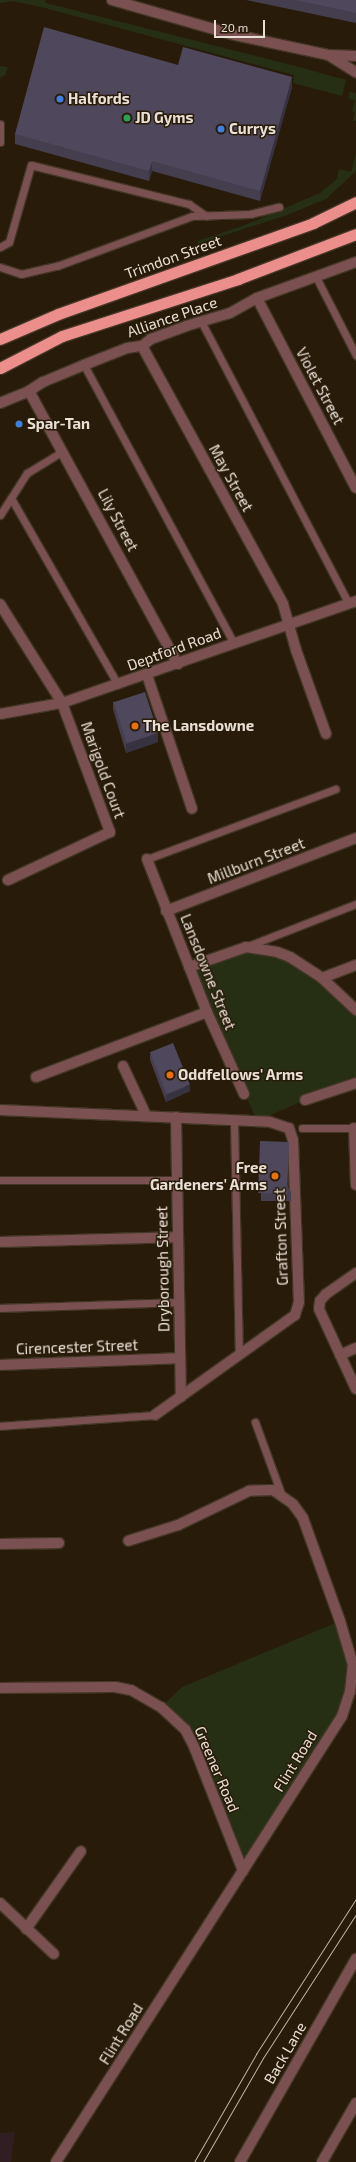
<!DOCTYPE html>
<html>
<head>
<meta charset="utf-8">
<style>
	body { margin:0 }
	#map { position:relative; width:356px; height:2162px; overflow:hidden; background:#281b09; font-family:"Exo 2",sans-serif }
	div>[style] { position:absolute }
	.industrial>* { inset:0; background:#311e23 }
	.green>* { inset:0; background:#262f14 }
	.roads { filter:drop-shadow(1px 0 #433626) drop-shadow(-1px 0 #433626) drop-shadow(0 1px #433626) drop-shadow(0 -1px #433626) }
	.service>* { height:7px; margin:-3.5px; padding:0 3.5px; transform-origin:3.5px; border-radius:3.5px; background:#7a5150 }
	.minor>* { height:10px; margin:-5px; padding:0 5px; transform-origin:5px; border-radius:5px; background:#7a5150 }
	.tertiary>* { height:10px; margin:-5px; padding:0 5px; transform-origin:5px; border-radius:5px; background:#7a5150 }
	.trunk>* { height:11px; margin:-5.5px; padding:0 5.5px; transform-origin:5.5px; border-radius:5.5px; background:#ec8e8b }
	.tram>* { height:1px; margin:-0.5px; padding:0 0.5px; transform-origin:0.5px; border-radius:0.5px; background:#bfb5a9 }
	.wall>* { inset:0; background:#443e4f }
	.shaded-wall>* { inset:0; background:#373240 }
	.building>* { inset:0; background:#4f485c; transform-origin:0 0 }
	.dots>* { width:11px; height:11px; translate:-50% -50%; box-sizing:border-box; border:2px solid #281b09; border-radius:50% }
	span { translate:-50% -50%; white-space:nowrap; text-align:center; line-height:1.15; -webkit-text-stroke:3px #281b09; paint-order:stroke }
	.poi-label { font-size:15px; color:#e9dfd5; font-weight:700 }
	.left { translate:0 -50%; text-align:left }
	.right { translate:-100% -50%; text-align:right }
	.street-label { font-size:15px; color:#e9dfd5 }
	.scale { position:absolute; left:214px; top:20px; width:51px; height:18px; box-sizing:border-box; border:2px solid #e9dfd5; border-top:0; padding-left:5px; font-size:12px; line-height:14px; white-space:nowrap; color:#e9dfd5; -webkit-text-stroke:3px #281b09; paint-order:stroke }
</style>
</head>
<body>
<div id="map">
	<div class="industrial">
		<div style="clip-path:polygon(15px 2132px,11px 2162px,0 2162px,0 2133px)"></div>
	</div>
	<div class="green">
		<div style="clip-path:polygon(0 0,45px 0,46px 3px,299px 67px,346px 80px,342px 96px,293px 83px,294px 75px,45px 8px,13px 1px,0 3px)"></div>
		<div style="clip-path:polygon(0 66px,8px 67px,5px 75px,0 78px)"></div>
		<div style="clip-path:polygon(350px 91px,356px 94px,356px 121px,353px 121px,355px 112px,352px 111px,355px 100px,348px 98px)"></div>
		<div style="clip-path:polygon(356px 153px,356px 171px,326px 199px,287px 215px,198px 244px,198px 241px,245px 225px,320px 193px,337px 179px,339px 169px,351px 172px)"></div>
		<div style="clip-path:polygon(246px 947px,290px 957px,356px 1010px,356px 1083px,305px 1100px,257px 1121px,189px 967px)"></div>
		<div style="clip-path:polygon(340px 1621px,353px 1665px,342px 1716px,243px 1871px,195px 1749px,161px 1707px,182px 1687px)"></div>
	</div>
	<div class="roads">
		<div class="service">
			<div style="left:0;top:124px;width:18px;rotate:90deg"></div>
			<div style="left:0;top:247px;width:10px;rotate:-29deg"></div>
			<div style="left:9px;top:242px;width:80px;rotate:-74.1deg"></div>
			<div style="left:31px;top:165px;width:163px;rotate:13.9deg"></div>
			<div style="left:189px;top:204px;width:21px;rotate:35deg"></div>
			<div style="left:0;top:267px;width:22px;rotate:18deg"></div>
			<div style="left:21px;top:274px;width:37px;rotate:-13deg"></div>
			<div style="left:57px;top:266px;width:144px;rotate:-20.3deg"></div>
			<div style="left:192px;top:216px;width:58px;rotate:-2deg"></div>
			<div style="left:250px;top:214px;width:30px;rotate:-14deg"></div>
			<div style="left:316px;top:277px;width:88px;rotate:62.9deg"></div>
			<div style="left:202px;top:323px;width:317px;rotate:62.4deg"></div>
			<div style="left:84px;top:365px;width:316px;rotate:61.7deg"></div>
			<div style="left:11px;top:498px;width:215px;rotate:60.2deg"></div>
			<div style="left:0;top:515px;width:50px;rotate:-57.3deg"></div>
			<div style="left:27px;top:473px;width:42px;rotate:-31.4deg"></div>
			<div style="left:147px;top:859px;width:201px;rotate:-20.4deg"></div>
			<div style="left:248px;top:946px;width:116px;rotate:-21.3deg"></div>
			<div style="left:234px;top:1121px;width:234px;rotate:88.8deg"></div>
			<div style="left:302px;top:1128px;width:54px"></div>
			<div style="left:0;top:1180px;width:177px"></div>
			<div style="left:0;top:1308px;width:178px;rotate:-1.9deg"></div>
			<div style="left:255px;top:1422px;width:79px;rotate:70deg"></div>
			<div style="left:0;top:1426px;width:155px;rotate:-4.1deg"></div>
		</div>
		<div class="minor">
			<div style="left:257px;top:298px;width:214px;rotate:62.5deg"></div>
			<div style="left:142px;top:346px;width:294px;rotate:61.3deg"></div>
			<div style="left:283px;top:604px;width:48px;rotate:74.2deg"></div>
			<div style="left:296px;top:650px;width:89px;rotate:70.3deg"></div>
			<div style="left:29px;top:391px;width:311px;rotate:61.4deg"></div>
			<div style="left:0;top:403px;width:31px;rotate:-22deg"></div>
			<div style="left:29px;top:391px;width:17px;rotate:-33deg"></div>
			<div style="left:43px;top:382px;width:44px;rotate:-22.5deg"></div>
			<div style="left:84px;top:365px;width:46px;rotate:-21.6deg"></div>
			<div style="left:127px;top:348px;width:15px;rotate:-8deg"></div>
			<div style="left:142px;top:346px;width:11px;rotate:-38deg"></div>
			<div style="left:151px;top:339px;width:37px;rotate:-20deg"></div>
			<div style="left:186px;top:326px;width:46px;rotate:-16.5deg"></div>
			<div style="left:230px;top:313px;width:31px;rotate:-29deg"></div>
			<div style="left:257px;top:298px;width:105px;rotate:-20deg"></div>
			<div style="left:0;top:604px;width:117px;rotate:57.9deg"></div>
			<div style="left:62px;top:703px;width:138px;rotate:69.6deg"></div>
			<div style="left:110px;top:832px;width:113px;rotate:154.8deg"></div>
			<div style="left:147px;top:675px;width:141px;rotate:71.4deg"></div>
			<div style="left:0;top:714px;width:63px;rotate:-10.1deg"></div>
			<div style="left:62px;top:703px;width:311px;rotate:-19.1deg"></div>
			<div style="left:147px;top:859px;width:164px;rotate:68.6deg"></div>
			<div style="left:207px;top:1012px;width:90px;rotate:65.7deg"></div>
			<div style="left:166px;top:911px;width:204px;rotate:-21deg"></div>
			<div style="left:189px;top:967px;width:60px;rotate:-19.3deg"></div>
			<div style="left:246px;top:947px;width:31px;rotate:9deg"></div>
			<div style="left:277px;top:952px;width:14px;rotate:21deg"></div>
			<div style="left:290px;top:957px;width:38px;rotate:33deg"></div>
			<div style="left:322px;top:978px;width:47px;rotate:43.3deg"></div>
			<div style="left:322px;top:978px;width:36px;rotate:-21deg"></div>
			<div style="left:123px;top:1066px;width:54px;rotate:64.9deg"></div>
			<div style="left:36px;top:1077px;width:183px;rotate:-20.8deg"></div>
			<div style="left:305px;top:1100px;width:54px;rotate:-18.4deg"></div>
			<div style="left:0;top:1110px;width:270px;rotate:2.5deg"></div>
			<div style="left:270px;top:1122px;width:20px;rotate:18deg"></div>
			<div style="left:289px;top:1128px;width:13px;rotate:72deg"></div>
			<div style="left:293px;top:1140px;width:162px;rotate:87.9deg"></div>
			<div style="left:299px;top:1302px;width:14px;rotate:107deg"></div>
			<div style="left:295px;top:1315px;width:172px;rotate:144.5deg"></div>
			<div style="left:176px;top:1117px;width:280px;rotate:89deg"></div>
			<div style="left:354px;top:1128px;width:57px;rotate:88deg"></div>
			<div style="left:0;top:1242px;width:178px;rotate:-1.6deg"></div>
			<div style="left:356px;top:1273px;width:37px;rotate:145deg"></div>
			<div style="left:326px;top:1294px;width:9px;rotate:131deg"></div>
			<div style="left:320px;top:1301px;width:8px;rotate:97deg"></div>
			<div style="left:319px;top:1309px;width:88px;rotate:65.2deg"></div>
			<div style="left:340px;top:1355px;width:17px;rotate:-24deg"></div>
			<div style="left:0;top:1365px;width:179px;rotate:-2.2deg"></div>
			<div style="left:0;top:1544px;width:59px;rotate:-1deg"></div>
			<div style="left:0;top:1688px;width:115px;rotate:-0.5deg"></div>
			<div style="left:115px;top:1687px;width:16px;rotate:11deg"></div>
			<div style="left:131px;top:1690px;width:34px;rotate:30deg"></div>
			<div style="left:161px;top:1707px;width:33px;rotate:43deg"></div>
			<div style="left:185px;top:1729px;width:22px;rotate:63deg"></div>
			<div style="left:195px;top:1749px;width:131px;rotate:68.5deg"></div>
			<div style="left:0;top:1903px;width:74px;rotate:43.4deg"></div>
			<div style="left:26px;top:1929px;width:95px;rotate:-54.8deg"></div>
			<div style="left:56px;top:2162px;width:530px;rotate:-57.33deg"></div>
			<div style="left:342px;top:1716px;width:25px;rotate:-72deg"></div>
			<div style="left:350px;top:1692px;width:27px;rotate:-84deg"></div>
			<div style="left:353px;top:1665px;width:46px;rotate:-106.5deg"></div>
			<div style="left:340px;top:1621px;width:109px;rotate:-109.8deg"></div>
			<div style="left:303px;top:1518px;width:17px;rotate:-126deg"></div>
			<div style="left:293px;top:1504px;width:24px;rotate:-145deg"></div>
			<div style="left:273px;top:1490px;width:24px;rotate:178deg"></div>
			<div style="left:249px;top:1491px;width:79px;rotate:154.4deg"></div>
			<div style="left:178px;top:1525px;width:52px;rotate:162.3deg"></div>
			<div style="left:240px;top:2162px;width:234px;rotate:-60.3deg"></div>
			<div style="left:322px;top:2162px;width:68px;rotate:-60deg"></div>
		</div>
		<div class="tertiary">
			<div style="left:112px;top:0;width:128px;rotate:15.9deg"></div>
			<div style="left:235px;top:35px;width:95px;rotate:12.1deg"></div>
			<div style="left:328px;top:55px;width:28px;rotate:2deg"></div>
			<div style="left:330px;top:56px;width:31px;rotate:32deg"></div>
		</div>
		<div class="trunk">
			<div style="left:0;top:339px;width:63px;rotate:-23.3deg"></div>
			<div style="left:58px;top:314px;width:271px;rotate:-19.6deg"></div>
			<div style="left:313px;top:223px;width:48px;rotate:-26deg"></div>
			<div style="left:0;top:368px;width:70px;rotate:-27.3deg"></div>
			<div style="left:62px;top:336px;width:185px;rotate:-17.9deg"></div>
			<div style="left:238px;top:279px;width:126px;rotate:-20.9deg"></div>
		</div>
	</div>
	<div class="tram">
		<div style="left:194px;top:2162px;width:125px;rotate:-60.1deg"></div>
		<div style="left:256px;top:2054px;width:184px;rotate:-57.2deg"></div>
		<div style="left:203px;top:2162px;width:120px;rotate:-60deg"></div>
		<div style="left:263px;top:2058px;width:171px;rotate:-57.1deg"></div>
	</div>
	<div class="wall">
		<div style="clip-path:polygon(246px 0,356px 0,356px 23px)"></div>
		<div style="clip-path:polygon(178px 65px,292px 87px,260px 201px,152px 171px,149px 181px,15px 144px,15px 134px)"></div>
		<div style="clip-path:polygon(113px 701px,158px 742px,126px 753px,113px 709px)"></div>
		<div style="clip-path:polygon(150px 1054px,190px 1091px,166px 1102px,150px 1060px)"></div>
		<div style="clip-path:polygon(260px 1141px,291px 1192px,291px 1201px,261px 1201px)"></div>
	</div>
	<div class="shaded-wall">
		<div style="clip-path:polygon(292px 77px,292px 87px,260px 201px,260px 191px)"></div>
		<div style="clip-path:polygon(152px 161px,152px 171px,149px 181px,149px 171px)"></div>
		<div style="clip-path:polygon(158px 733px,158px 742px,126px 753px,126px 744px)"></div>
		<div style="clip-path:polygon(190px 1085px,190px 1091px,166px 1102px,166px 1095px)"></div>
	</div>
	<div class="building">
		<div style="clip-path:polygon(296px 0,356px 0,356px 13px)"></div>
		<div style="clip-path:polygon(44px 27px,178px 65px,183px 47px,292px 77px,260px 191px,152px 161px,149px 171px,15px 134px)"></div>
		<div style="left:145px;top:692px;width:43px;height:33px;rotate:72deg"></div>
		<div style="left:173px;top:1043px;width:45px;height:25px;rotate:68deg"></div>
		<div style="left:260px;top:1141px;width:29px;height:52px;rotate:2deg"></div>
	</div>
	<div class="dots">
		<div style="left:60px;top:99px;background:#3f7fe0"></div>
		<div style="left:127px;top:118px;background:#2e9e5b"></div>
		<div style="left:221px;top:129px;background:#3f7fe0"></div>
		<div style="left:19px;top:424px;background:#3f7fe0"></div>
		<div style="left:135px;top:726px;background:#e8710a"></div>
		<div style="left:170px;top:1075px;background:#e8710a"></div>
		<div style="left:275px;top:1176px;background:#e8710a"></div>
	</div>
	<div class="poi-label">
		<span class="left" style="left:68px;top:99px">Halfords</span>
		<span class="left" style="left:135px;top:118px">JD Gyms</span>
		<span class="left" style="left:229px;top:129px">Currys</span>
		<span class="left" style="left:27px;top:424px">Spar-Tan</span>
		<span class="left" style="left:143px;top:726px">The Lansdowne</span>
		<span class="left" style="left:178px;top:1075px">Oddfellows' Arms</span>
		<span class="right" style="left:267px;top:1176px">Free<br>Gardeners' Arms</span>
	</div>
	<div class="street-label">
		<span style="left:173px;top:257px;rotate:-20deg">Trimdon Street</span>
		<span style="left:172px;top:317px;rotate:-19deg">Alliance Place</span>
		<span style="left:320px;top:386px;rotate:62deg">Violet Street</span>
		<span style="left:231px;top:478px;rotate:61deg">May Street</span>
		<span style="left:118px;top:520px;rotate:62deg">Lily Street</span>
		<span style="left:174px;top:649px;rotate:-20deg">Deptford Road</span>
		<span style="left:103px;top:770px;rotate:70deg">Marigold Court</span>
		<span style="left:256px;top:861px;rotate:-21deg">Millburn Street</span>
		<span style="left:208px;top:972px;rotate:68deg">Lansdowne Street</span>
		<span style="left:281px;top:1237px;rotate:-92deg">Grafton Street</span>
		<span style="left:163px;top:1269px;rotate:-91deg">Dryborough Street</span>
		<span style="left:77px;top:1347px;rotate:-2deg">Cirencester Street</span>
		<span style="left:295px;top:1761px;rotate:-58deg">Flint Road</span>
		<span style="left:217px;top:1769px;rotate:67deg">Greener Road</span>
		<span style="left:121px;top:2034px;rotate:-58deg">Flint Road</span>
		<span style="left:285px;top:2053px;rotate:-60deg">Back Lane</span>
	</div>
	<div class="scale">20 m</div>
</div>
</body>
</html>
